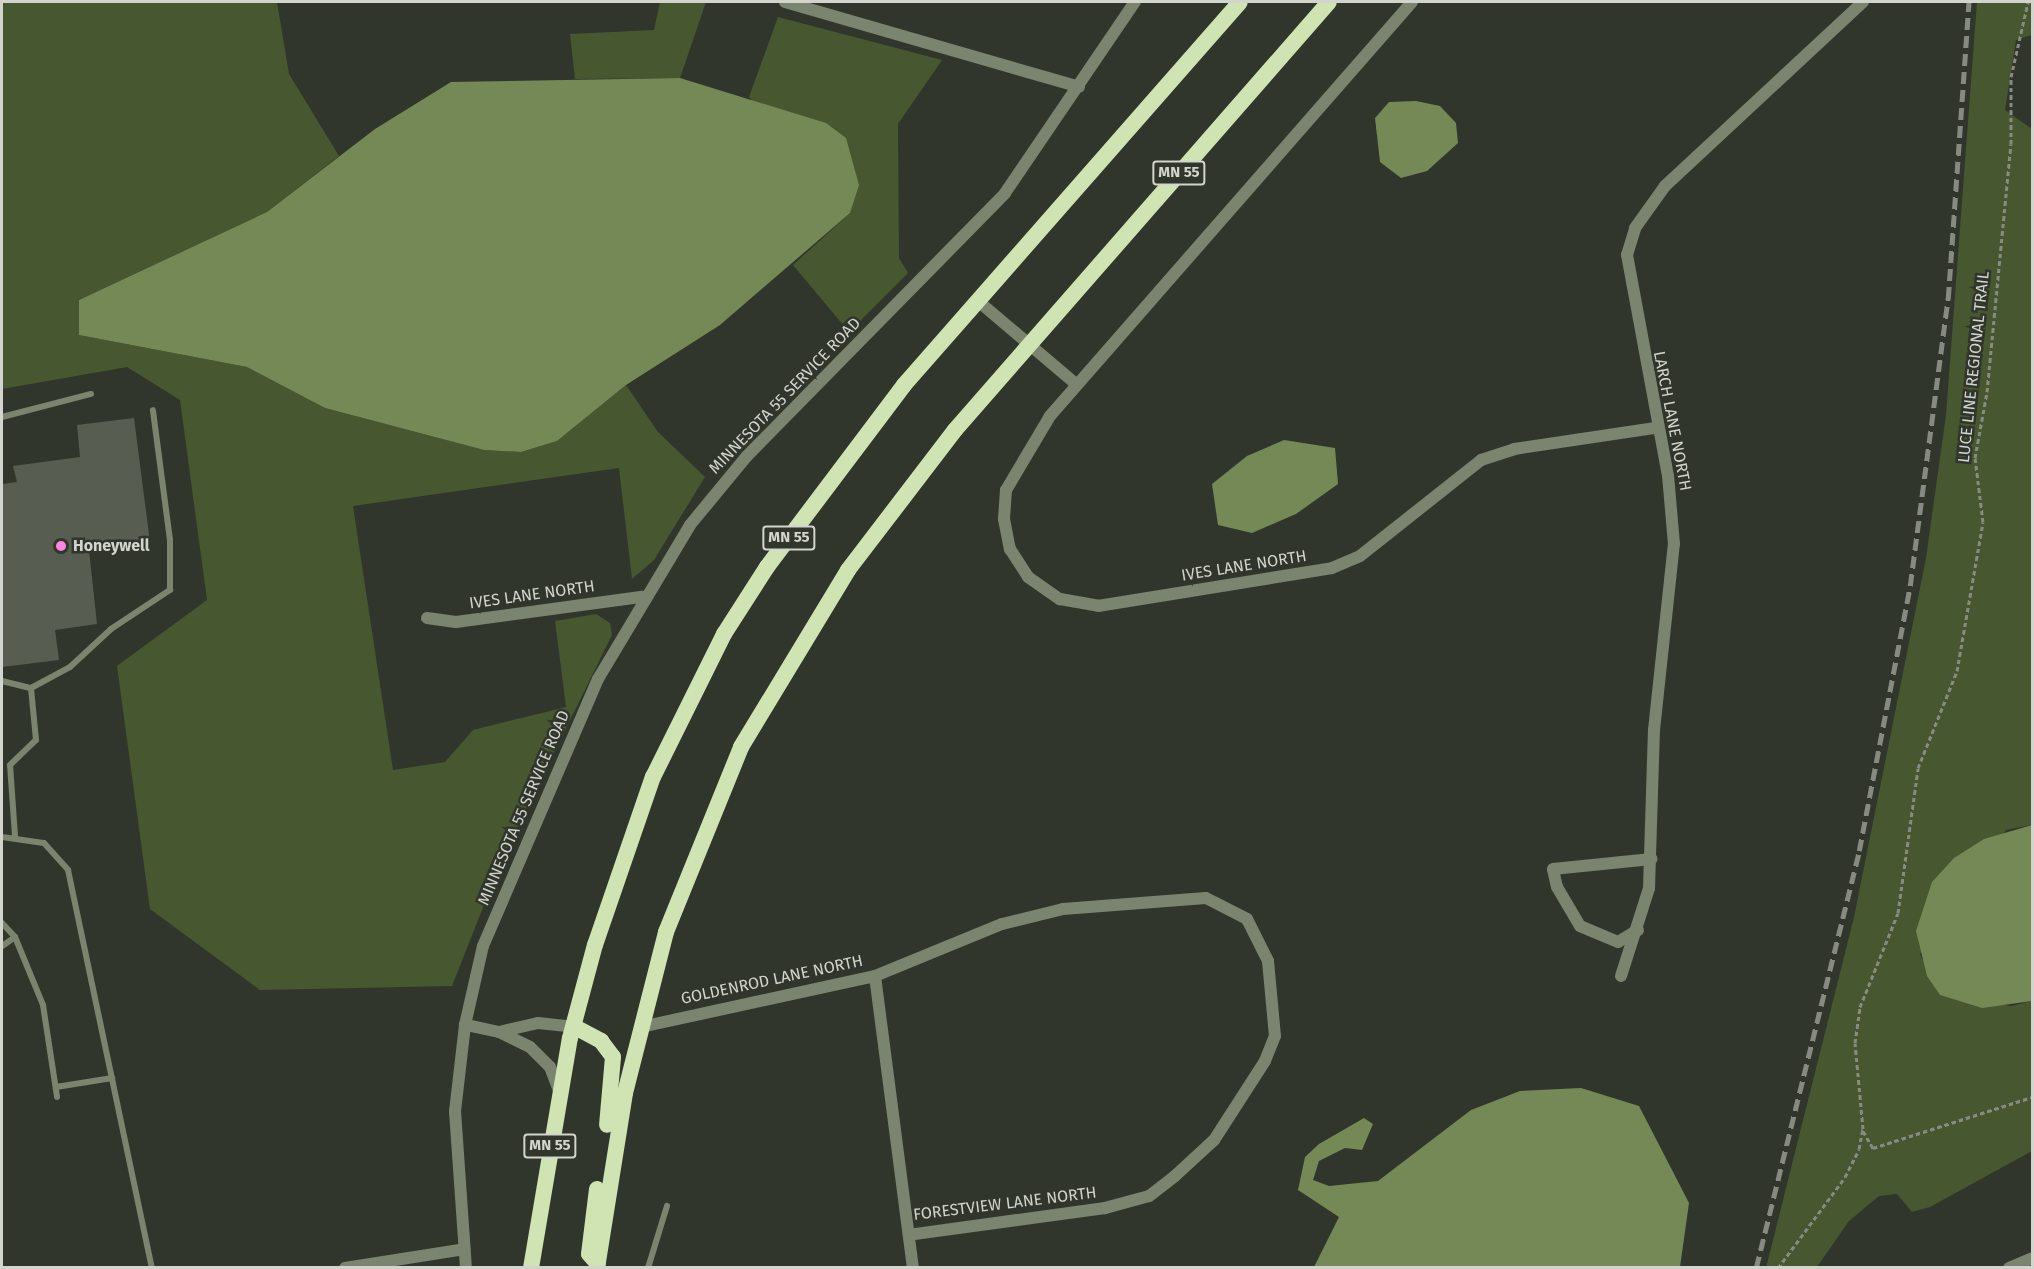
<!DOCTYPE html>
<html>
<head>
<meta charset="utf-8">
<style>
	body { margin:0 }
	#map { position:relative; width:2034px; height:1269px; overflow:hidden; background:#31362c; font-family:"Fira Sans",sans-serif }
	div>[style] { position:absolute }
	.green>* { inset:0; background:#47572f }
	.water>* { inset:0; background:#748956 }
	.building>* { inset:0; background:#585d52 }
	.path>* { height:3px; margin-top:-1.5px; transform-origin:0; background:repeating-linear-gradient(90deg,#878b83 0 4.5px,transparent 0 7.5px) }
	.service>* { height:6px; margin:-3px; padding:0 3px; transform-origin:3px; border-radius:3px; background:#7b846e }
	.minor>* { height:12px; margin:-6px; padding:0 6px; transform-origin:6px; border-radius:6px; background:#7b846e }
	.trunk>* { height:16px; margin:-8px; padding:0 8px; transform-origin:8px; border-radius:8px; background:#cfe4b2 }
	.rail>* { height:4.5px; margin-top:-2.25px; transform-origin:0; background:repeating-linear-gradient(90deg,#868a81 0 12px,transparent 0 18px) }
	.dots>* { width:16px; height:16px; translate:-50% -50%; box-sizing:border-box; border:3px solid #31362c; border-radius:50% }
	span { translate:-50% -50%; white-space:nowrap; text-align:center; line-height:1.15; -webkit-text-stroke:5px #31362c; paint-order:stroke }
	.shield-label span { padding:2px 4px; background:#31362c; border:2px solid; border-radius:4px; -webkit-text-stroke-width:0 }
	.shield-label { font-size:15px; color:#d2d5ce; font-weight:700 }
	.street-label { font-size:16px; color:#d2d5ce }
	.poi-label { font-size:16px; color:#d2d5ce; font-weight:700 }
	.left { translate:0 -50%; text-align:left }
	.frame { position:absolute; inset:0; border:3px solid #d2d5ce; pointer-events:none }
</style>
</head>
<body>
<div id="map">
	<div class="green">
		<div style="clip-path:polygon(2px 2px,277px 2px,289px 74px,339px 156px,267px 212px,79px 300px,79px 335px,247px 367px,325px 408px,484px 450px,521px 452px,557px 441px,626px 385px,658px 432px,705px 477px,654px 560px,632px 579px,619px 468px,353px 506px,393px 770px,445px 762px,473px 730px,566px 707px,555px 621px,596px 614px,610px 623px,612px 635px,504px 854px,452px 986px,260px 990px,150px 909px,117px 666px,207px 600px,180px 400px,127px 367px,2px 389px)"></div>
		<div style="clip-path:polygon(660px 2px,706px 2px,680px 78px,575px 79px,570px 34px,654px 30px)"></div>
		<div style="clip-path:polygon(1977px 2px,2032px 2px,2032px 35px,2016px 40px,2005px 110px,2032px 129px,2032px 825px,2006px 830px,1920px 954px,1940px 995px,2011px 1006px,2032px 1001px,2032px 1151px,1930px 1207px,1912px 1212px,1897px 1194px,1879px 1196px,1849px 1221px,1817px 1267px,1766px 1268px,1854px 917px,1926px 558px,1946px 415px)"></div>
		<div style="clip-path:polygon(778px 17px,942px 60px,898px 124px,899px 258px,908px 273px,849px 332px,793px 265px,850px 213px,749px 97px)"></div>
	</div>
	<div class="water">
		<div style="clip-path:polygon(680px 78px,826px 123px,846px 138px,859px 185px,850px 213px,720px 325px,626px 385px,557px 441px,521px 452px,484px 450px,325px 408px,247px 367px,79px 335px,79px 300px,267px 212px,375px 129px,451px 82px)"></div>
		<div style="clip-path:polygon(1416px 101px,1440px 106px,1456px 123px,1458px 143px,1427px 171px,1401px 178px,1380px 162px,1375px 118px,1389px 102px)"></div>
		<div style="clip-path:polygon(1284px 440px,1335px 448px,1338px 484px,1296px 514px,1252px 533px,1218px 525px,1212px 484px,1247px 456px)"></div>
		<div style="clip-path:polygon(2032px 825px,2032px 1001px,1982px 1008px,1940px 995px,1927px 976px,1916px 931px,1932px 882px,1954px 858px,1984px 839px)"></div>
		<div style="clip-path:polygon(1581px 1088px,1639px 1106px,1689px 1203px,1680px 1267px,1314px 1267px,1339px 1217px,1298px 1190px,1305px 1157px,1319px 1144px,1364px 1118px,1373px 1124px,1362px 1150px,1345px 1148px,1319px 1161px,1313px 1180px,1329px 1186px,1378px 1181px,1471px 1110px,1520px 1091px)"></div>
	</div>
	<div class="building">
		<div style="clip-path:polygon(134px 418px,150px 542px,89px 550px,97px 624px,55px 630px,59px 660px,2px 667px,2px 484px,17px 482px,13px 466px,80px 457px,77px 425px)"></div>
	</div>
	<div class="path">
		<div style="left:1863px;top:1131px;width:20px;rotate:60deg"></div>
		<div style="left:1873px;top:1148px;width:167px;rotate:-17.8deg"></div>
		<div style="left:1778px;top:1268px;width:113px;rotate:-53.6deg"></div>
		<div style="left:1845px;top:1177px;width:31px;rotate:-63deg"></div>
		<div style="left:1859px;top:1149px;width:20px;rotate:-79deg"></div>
		<div style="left:1863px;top:1129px;width:86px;rotate:-95.3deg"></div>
		<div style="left:1855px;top:1043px;width:36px;rotate:-82deg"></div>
		<div style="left:1860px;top:1007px;width:101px;rotate:-68deg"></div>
		<div style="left:1898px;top:913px;width:146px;rotate:-82.1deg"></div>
		<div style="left:1918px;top:768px;width:105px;rotate:-68.1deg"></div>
		<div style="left:1957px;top:671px;width:151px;rotate:-80.1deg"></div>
		<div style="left:1983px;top:522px;width:64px;rotate:-97.1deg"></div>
		<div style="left:1975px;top:458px;width:67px;rotate:-79.7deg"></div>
		<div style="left:1987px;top:392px;width:249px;rotate:-84.5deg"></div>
		<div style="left:2011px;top:144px;width:67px;rotate:-90deg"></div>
		<div style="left:2011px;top:77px;width:77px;rotate:-77.2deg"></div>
	</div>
	<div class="service">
		<div style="left:2px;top:417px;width:92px;rotate:-14.5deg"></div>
		<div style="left:2px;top:681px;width:30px;rotate:14deg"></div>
		<div style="left:15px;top:836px;width:71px;rotate:-94deg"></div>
		<div style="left:10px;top:765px;width:36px;rotate:-44deg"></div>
		<div style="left:36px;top:740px;width:52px;rotate:-95.5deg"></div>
		<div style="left:31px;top:688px;width:44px;rotate:-28.3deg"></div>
		<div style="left:70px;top:667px;width:56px;rotate:-42.8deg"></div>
		<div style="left:111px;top:629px;width:71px;rotate:-33.5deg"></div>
		<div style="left:170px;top:590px;width:50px;rotate:-90deg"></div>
		<div style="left:170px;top:540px;width:131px;rotate:-97.5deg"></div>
		<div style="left:2px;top:837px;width:42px;rotate:8.1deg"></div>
		<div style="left:44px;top:843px;width:36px;rotate:48deg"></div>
		<div style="left:68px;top:870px;width:407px;rotate:78.1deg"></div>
		<div style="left:2px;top:923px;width:19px;rotate:47deg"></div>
		<div style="left:15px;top:937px;width:16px;rotate:145deg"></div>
		<div style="left:15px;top:937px;width:74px;rotate:67.6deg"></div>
		<div style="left:43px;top:1005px;width:93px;rotate:81.3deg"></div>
		<div style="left:56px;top:1087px;width:57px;rotate:-9.1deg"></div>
		<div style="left:648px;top:1268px;width:65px;rotate:-73deg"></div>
	</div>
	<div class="minor">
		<div style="left:785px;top:2px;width:306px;rotate:16.1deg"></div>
		<div style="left:1412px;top:2px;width:550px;rotate:131.17deg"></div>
		<div style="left:1050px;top:416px;width:86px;rotate:120.7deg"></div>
		<div style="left:1006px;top:490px;width:29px;rotate:94deg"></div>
		<div style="left:1004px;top:519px;width:31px;rotate:79deg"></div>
		<div style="left:1010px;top:549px;width:33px;rotate:57deg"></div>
		<div style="left:1028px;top:577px;width:39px;rotate:35deg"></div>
		<div style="left:1060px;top:599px;width:39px;rotate:10deg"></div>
		<div style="left:1098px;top:606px;width:237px;rotate:-9.2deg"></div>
		<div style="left:1332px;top:568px;width:30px;rotate:-23deg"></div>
		<div style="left:1360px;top:556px;width:154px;rotate:-38.4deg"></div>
		<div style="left:1481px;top:460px;width:35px;rotate:-18deg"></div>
		<div style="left:1514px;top:449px;width:143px;rotate:-8.5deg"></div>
		<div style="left:978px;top:301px;width:128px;rotate:40.3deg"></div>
		<div style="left:427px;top:618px;width:29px;rotate:8deg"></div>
		<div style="left:456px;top:622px;width:188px;rotate:-7.7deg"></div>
		<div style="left:1638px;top:930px;width:23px;rotate:149deg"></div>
		<div style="left:1618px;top:942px;width:41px;rotate:-157.2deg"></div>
		<div style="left:1580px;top:926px;width:45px;rotate:-120.5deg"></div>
		<div style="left:1557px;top:887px;width:18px;rotate:-103deg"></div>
		<div style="left:1553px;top:869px;width:99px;rotate:-5.8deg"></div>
		<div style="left:875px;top:976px;width:294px;rotate:82.6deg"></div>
		<div style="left:1621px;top:976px;width:92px;rotate:-72.3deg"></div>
		<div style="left:1649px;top:888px;width:158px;rotate:-88.2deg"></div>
		<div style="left:1654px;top:730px;width:187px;rotate:-83.9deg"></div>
		<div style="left:1674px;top:544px;width:68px;rotate:-95deg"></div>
		<div style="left:1668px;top:476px;width:225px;rotate:-100.5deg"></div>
		<div style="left:1627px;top:255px;width:28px;rotate:-73deg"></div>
		<div style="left:1635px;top:228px;width:52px;rotate:-54.5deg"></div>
		<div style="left:1665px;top:186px;width:270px;rotate:-42.9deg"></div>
		<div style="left:465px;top:1025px;width:87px;rotate:96.6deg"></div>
		<div style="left:455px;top:1111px;width:157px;rotate:86deg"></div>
		<div style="left:641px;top:1027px;width:239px;rotate:-12.3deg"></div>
		<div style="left:875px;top:976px;width:137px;rotate:-22.3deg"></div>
		<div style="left:1002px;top:924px;width:63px;rotate:-13.8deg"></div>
		<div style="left:1063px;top:909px;width:143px;rotate:-4.4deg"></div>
		<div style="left:1206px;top:898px;width:46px;rotate:27.1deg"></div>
		<div style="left:1247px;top:919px;width:47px;rotate:63.4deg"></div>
		<div style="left:1268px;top:961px;width:75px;rotate:84.7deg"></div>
		<div style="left:1275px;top:1036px;width:27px;rotate:112deg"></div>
		<div style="left:1265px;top:1061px;width:94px;rotate:122.8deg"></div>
		<div style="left:1214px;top:1140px;width:53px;rotate:137.3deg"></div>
		<div style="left:1175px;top:1176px;width:33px;rotate:142deg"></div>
		<div style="left:1149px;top:1196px;width:46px;rotate:164.7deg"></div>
		<div style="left:1105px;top:1208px;width:198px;rotate:172.2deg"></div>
		<div style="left:499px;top:1032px;width:40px;rotate:-13deg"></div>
		<div style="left:538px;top:1023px;width:37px;rotate:6deg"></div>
		<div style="left:560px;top:1093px;width:28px;rotate:-111deg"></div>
		<div style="left:550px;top:1067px;width:28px;rotate:-135deg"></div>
		<div style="left:530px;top:1047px;width:34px;rotate:-154deg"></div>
		<div style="left:499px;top:1032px;width:35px;rotate:-168deg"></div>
		<div style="left:465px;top:1025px;width:81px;rotate:-77.2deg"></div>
		<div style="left:483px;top:946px;width:291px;rotate:-66.7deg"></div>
		<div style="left:598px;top:679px;width:179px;rotate:-59.1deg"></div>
		<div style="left:690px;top:525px;width:88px;rotate:-50.5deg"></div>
		<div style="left:746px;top:457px;width:370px;rotate:-45.5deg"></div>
		<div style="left:1005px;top:193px;width:231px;rotate:-55.8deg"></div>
		<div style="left:345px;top:1268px;width:121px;rotate:-9deg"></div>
		<div style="left:2009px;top:1268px;width:25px;rotate:-23deg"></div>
	</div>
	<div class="trunk">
		<div style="left:575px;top:1027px;width:30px;rotate:28deg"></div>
		<div style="left:601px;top:1041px;width:20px;rotate:53deg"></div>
		<div style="left:613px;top:1057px;width:68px;rotate:95deg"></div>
		<div style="left:597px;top:1189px;width:65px;rotate:97deg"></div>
		<div style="left:589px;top:1254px;width:13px;rotate:48deg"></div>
		<div style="left:531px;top:1268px;width:233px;rotate:-80.4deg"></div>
		<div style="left:570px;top:1038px;width:96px;rotate:-75deg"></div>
		<div style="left:595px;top:945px;width:178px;rotate:-71deg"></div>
		<div style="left:653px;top:777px;width:160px;rotate:-63.6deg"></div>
		<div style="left:724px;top:634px;width:80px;rotate:-57.3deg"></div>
		<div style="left:767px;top:567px;width:228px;rotate:-53deg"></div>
		<div style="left:904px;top:385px;width:509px;rotate:-48.74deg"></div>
		<div style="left:597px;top:1268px;width:177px;rotate:-80.9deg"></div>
		<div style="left:625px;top:1093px;width:166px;rotate:-75.7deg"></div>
		<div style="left:666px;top:932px;width:200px;rotate:-67.9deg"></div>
		<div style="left:741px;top:747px;width:207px;rotate:-58.8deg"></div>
		<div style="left:848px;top:570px;width:176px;rotate:-52.6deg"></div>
		<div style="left:955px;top:430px;width:568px;rotate:-48.85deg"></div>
	</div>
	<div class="rail">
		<div style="left:1756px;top:1268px;width:430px;rotate:-76.1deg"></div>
		<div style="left:1859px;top:851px;width:270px;rotate:-79.1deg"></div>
		<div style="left:1910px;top:586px;width:290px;rotate:-82.5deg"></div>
		<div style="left:1948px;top:299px;width:298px;rotate:-86deg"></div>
	</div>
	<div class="dots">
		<div style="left:61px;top:546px;background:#fd86e2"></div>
	</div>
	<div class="shield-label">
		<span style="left:1179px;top:173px">MN 55</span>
		<span style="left:789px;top:538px">MN 55</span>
		<span style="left:550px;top:1146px">MN 55</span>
	</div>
	<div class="street-label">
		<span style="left:1974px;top:367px;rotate:-84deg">LUCE LINE REGIONAL TRAIL</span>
		<span style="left:785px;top:396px;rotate:-46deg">MINNESOTA 55 SERVICE ROAD</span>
		<span style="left:1672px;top:421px;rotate:79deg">LARCH LANE NORTH</span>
		<span style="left:1244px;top:566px;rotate:-9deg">IVES LANE NORTH</span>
		<span style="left:532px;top:595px;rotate:-8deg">IVES LANE NORTH</span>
		<span style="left:524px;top:808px;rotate:-67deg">MINNESOTA 55 SERVICE ROAD</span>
		<span style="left:772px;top:980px;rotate:-12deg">GOLDENROD LANE NORTH</span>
		<span style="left:1005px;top:1204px;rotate:-7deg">FORESTVIEW LANE NORTH</span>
	</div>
	<div class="poi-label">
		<span class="left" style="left:73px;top:546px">Honeywell</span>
	</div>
	<div class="frame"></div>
</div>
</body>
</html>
